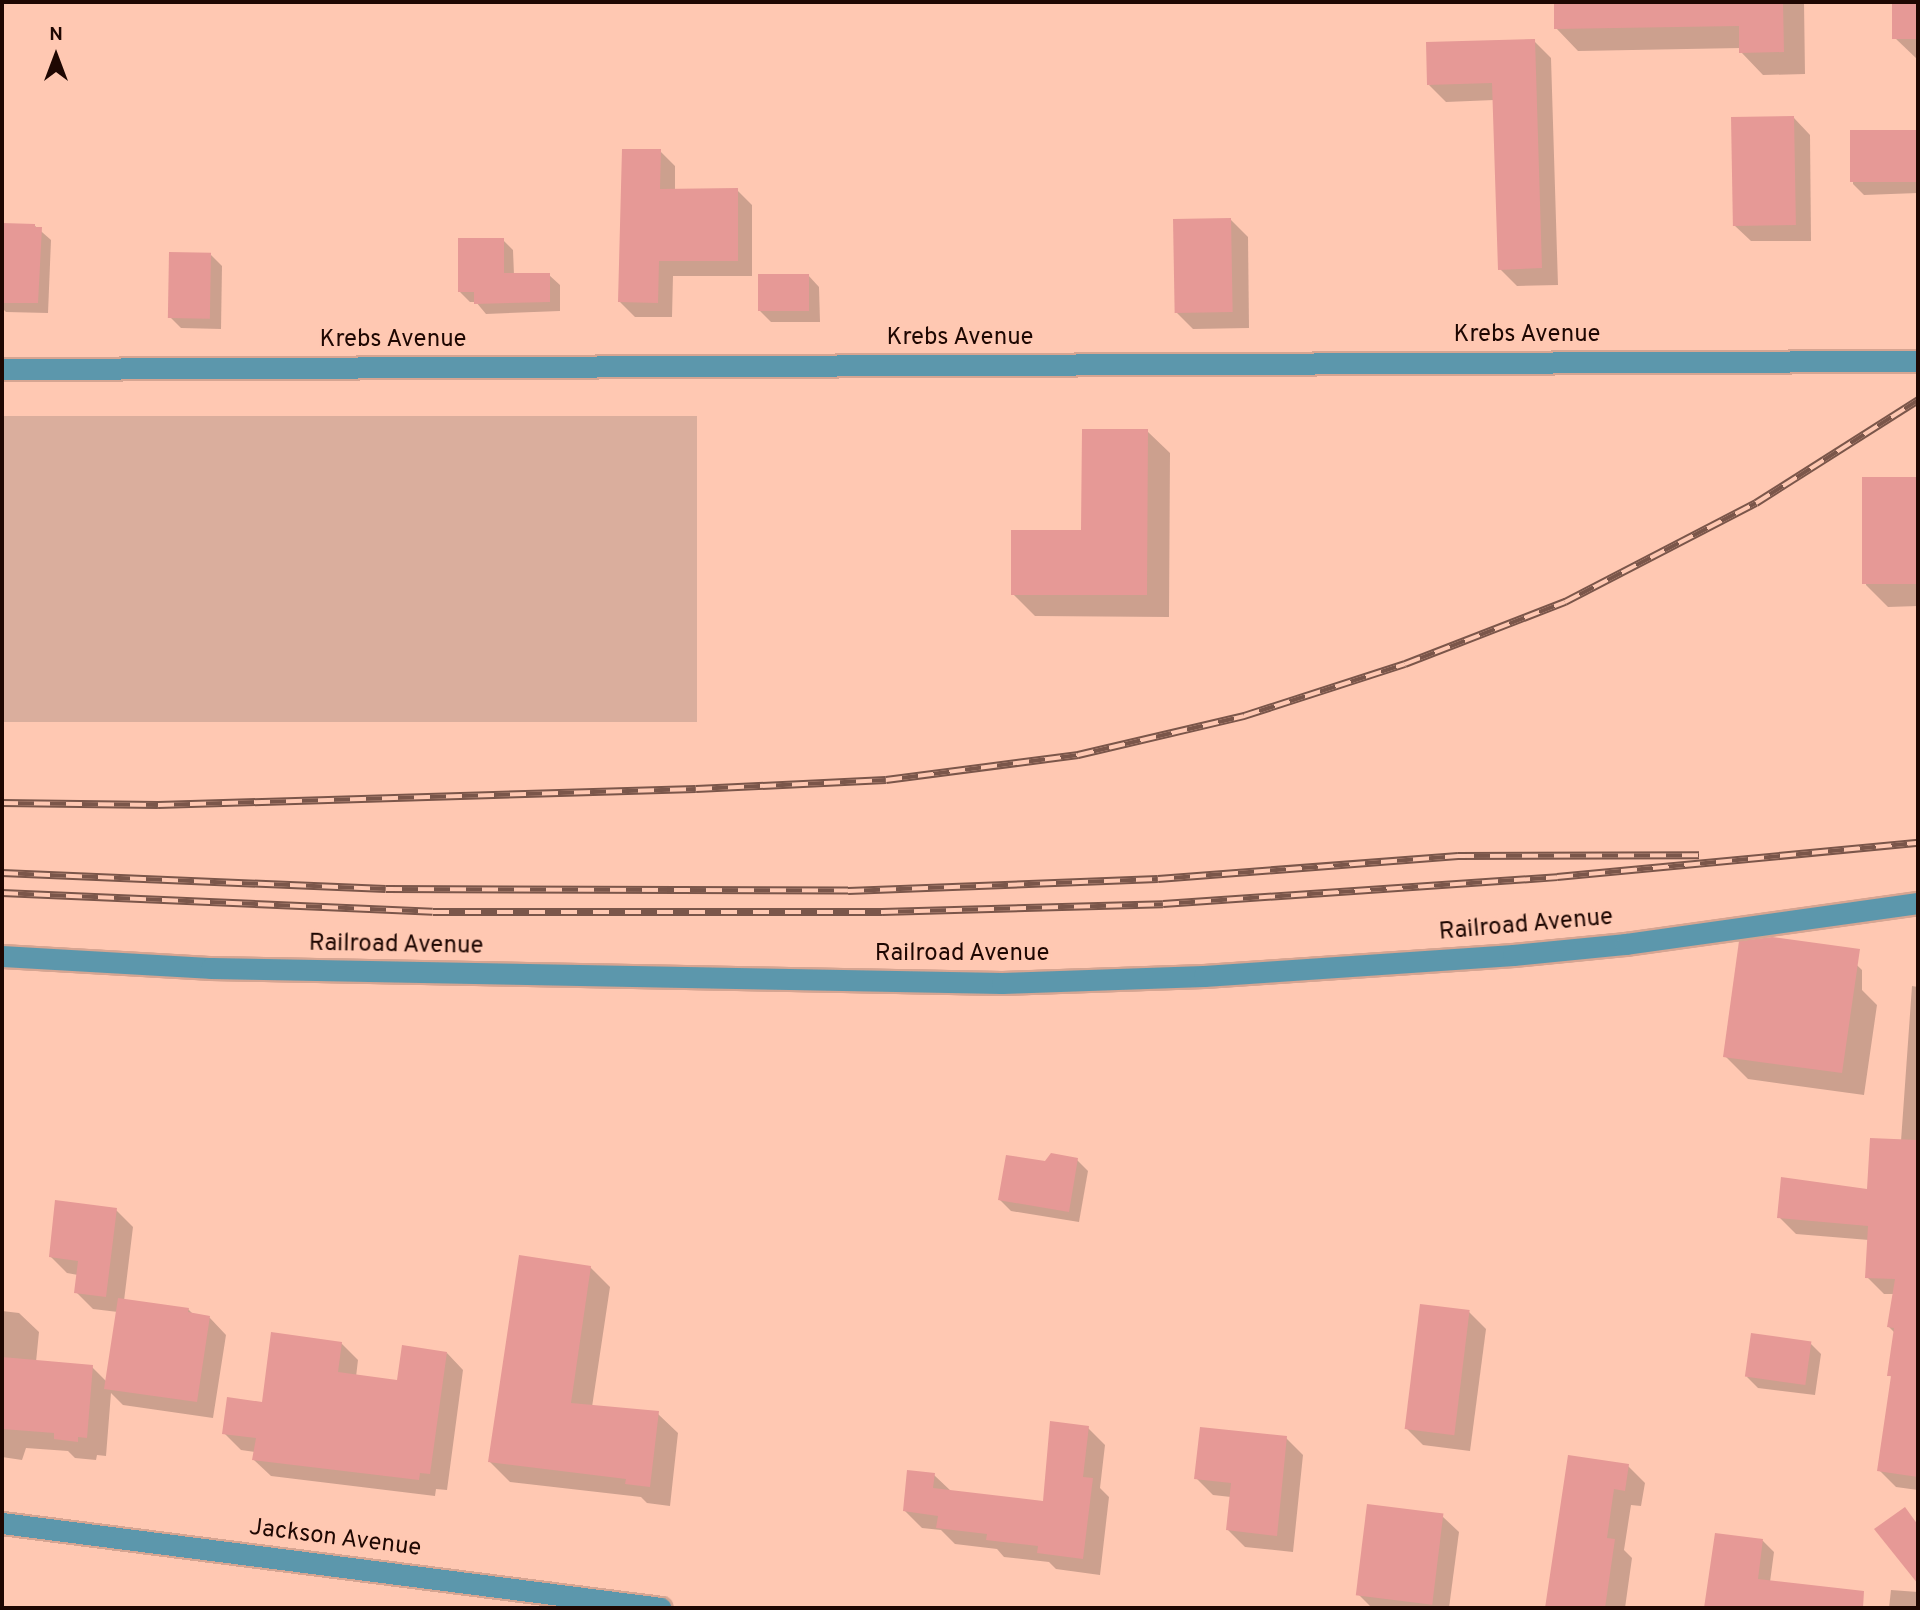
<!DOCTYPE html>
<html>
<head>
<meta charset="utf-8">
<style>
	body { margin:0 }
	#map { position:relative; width:1920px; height:1610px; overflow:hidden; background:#ffc8b2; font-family:Overpass,sans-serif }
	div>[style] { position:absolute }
	.green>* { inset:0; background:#daae9d; transform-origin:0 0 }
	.shadow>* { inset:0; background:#0003 }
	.building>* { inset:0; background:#e69996; transform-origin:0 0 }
	.roads { filter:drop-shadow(2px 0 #d6a592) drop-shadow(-2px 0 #d6a592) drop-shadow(0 2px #d6a592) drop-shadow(0 -2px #d6a592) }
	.minor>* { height:21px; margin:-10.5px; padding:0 10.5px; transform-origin:10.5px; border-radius:10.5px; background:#5c97ac }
	.rail>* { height:8px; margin-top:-4px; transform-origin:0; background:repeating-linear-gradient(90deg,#ffc8b2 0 16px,#7b564a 0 32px); box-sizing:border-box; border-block:2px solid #7b564a }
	span { translate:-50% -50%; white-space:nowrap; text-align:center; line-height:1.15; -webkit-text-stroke:5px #ffc8b2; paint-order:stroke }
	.street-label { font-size:24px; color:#1e0702 }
	.frame { position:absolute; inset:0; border:4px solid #1e0702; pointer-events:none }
	.north { position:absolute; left:21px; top:21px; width:70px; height:70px; -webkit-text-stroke:5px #ffc8b2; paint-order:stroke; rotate:0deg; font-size:19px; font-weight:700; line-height:28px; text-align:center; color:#1e0702 }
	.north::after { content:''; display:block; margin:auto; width:24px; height:32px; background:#1e0702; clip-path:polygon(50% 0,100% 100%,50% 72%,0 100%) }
</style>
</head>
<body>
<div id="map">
	<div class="green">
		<div style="left:697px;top:416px;width:306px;height:695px;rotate:90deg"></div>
	</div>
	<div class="shadow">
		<div style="clip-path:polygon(1555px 2px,1804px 2px,1805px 74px,1763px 75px,1741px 52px,1741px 48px,1578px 51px,1556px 28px)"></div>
		<div style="clip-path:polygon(1894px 2px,1918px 2px,1918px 60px,1895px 38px)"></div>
		<div style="clip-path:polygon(1534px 41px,1551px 58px,1558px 285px,1517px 286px,1500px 269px,1494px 100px,1446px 102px,1429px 85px)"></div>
		<div style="clip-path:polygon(1794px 118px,1810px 135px,1811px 241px,1751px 241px,1734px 225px)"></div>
		<div style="clip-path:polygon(1918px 132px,1918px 193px,1864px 195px,1853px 184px,1852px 133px)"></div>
		<div style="clip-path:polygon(660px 151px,675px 166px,675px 191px,737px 190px,752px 205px,752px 276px,673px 276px,672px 317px,635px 317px,620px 302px)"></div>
		<div style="clip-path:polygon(1231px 220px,1248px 237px,1249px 328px,1193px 329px,1176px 312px)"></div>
		<div style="clip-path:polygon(2px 225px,34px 225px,51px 240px,48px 313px,6px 312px,2px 308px)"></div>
		<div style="clip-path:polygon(503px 240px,513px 250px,514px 275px,549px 275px,560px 285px,560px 311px,486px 314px,476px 302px,470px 302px,460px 292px)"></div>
		<div style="clip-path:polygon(211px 255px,222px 266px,221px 329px,181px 328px,170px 317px)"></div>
		<div style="clip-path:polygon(808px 275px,819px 287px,820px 322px,771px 322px,760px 311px)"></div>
		<div style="clip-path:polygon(1147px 431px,1170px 453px,1169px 617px,1035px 616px,1013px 594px,1083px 532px)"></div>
		<div style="clip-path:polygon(1918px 479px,1918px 606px,1888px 607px,1866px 585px,1863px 480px)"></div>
		<div style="clip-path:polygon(1839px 948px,1862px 970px,1862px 990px,1877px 1005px,1864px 1095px,1748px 1079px,1725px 1056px)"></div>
		<div style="clip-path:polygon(1912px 986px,1918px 987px,1918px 1490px,1896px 1487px,1879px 1470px,1893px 1378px,1889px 1375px,1895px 1333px,1889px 1327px,1894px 1294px,1884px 1294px,1867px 1277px,1869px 1240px,1796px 1234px,1779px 1217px,1868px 1191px,1901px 1141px)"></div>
		<div style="clip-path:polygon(1077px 1160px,1088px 1171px,1079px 1222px,1011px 1211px,1000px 1200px,1047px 1163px)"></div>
		<div style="clip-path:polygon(116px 1210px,133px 1227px,124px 1301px,188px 1309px,194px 1315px,210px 1318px,226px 1335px,213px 1418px,123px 1405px,111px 1393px,106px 1456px,97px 1455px,96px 1460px,75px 1458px,68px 1451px,26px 1448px,22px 1460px,2px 1457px,2px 1311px,19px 1313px,39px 1332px,36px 1362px,92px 1367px,107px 1382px,118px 1312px,93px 1309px,76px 1292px,78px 1275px,67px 1273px,50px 1256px)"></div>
		<div style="clip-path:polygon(590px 1267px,610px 1287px,592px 1407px,658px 1414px,678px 1433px,670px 1506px,647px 1503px,641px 1497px,510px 1482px,490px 1462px)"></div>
		<div style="clip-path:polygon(1469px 1312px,1486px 1329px,1470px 1451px,1423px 1445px,1406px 1428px)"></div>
		<div style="clip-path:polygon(341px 1343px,358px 1360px,356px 1377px,399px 1382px,447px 1353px,463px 1370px,447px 1490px,436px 1489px,435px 1496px,271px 1476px,254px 1460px,255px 1452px,241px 1450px,224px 1433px)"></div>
		<div style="clip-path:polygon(1810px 1343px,1821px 1354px,1815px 1395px,1758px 1388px,1747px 1377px)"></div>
		<div style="clip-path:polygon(1088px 1428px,1105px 1445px,1100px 1488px,1109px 1497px,1100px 1575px,1056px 1569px,1049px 1562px,1004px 1557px,997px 1549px,955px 1544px,941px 1530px,922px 1528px,905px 1511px,934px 1475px,952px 1492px,1045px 1503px)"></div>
		<div style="clip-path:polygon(1286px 1438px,1303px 1455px,1293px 1552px,1245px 1547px,1228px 1530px,1231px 1497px,1213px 1495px,1196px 1478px)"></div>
		<div style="clip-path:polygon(1569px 1457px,1628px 1466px,1645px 1483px,1641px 1506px,1631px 1505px,1624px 1550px,1632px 1558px,1625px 1608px,1547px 1608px)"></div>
		<div style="clip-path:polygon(1442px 1516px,1459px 1532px,1449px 1608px,1372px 1608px,1358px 1594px)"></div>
		<div style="clip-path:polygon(1716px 1534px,1763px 1541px,1774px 1552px,1770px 1582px,1839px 1600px,1838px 1608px,1705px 1608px)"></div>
		<div style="clip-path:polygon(1891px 1590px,1918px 1592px,1918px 1608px,1889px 1608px)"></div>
	</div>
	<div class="building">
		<div style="clip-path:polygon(1554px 2px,1783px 2px,1784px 52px,1739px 53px,1739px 26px,1554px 29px)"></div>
		<div style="left:1892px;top:2px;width:26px;height:37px"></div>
		<div style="clip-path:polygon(1535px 39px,1542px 268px,1498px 270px,1492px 83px,1427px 85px,1426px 42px)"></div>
		<div style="left:1794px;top:116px;width:109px;height:63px;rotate:89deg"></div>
		<div style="left:1918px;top:130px;width:52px;height:68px;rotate:90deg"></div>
		<div style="clip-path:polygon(622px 149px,661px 149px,660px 189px,738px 188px,738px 261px,659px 261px,658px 303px,618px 302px)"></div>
		<div style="left:1231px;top:218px;width:94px;height:58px;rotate:89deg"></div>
		<div style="clip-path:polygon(2px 223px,35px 224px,35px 227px,42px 227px,38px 303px,2px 303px)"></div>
		<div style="clip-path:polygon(458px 238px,504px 238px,504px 273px,550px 273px,550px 302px,474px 304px,474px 292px,458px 292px)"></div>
		<div style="left:169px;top:252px;width:42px;height:66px;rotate:1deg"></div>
		<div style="left:758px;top:274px;width:51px;height:37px"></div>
		<div style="clip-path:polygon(1082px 429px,1148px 429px,1147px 595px,1011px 595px,1011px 530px,1081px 530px)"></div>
		<div style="left:1918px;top:477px;width:107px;height:56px;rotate:90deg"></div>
		<div style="clip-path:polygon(1772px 937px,1860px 949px,1842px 1073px,1723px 1057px,1739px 941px)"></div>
		<div style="clip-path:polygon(1870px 1138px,1918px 1140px,1918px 1477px,1877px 1471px,1891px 1376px,1887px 1376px,1894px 1328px,1887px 1327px,1895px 1279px,1865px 1278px,1868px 1226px,1777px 1218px,1781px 1177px,1867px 1189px)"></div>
		<div style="clip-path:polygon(1051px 1153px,1078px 1158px,1069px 1212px,998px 1200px,1006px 1155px,1045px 1161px)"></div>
		<div style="clip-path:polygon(55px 1200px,117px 1208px,106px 1297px,74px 1293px,78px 1261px,49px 1257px)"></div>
		<div style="clip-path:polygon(519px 1255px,591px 1266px,571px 1403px,659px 1411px,650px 1487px,625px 1484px,626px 1479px,488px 1462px)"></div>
		<div style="clip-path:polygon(118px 1298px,189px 1308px,188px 1312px,210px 1316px,197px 1402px,104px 1389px)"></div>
		<div style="left:1420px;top:1304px;width:50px;height:126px;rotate:7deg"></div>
		<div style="clip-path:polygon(271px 1332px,342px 1342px,338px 1372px,397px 1380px,402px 1345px,447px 1352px,430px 1474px,420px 1473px,419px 1480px,252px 1460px,256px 1438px,222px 1434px,227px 1397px,262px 1402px)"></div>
		<div style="left:1751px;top:1333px;width:61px;height:44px;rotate:8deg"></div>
		<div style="clip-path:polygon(2px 1357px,93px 1365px,87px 1438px,78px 1437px,78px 1442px,54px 1439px,54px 1433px,2px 1429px)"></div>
		<div style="clip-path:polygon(1050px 1421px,1089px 1426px,1083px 1477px,1093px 1478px,1083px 1559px,1037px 1553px,1038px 1546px,986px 1540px,987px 1534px,936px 1528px,938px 1516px,903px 1511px,907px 1470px,935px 1473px,933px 1488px,1043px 1501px)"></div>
		<div style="clip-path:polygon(1200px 1427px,1287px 1436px,1277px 1536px,1226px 1530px,1231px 1483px,1194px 1479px)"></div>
		<div style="clip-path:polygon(1568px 1455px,1629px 1464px,1625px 1491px,1614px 1489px,1607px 1538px,1615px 1539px,1605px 1608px,1545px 1608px)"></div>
		<div style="left:1367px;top:1504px;width:77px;height:92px;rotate:7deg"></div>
		<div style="clip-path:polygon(1905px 1507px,1918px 1525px,1918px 1584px,1874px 1529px)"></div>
		<div style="clip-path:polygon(1715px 1533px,1763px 1539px,1758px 1579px,1864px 1591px,1863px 1608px,1704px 1608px)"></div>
	</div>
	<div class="roads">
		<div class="minor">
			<div style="left:2px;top:369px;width:1916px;rotate:-0.24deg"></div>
			<div style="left:2px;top:956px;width:209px;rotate:3.3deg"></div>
			<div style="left:211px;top:968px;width:791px;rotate:1.09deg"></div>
			<div style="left:1002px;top:983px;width:202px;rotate:-2deg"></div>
			<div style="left:1204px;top:976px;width:310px;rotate:-3.9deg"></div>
			<div style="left:1513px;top:955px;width:114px;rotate:-5.6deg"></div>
			<div style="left:1626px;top:944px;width:295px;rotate:-8deg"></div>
			<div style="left:2px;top:1523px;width:664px;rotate:7.35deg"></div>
		</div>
	</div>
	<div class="rail">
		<div style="left:2px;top:803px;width:156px;rotate:0.7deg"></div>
		<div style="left:158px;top:805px;width:538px;rotate:-1.7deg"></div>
		<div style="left:696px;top:789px;width:190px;rotate:-2.7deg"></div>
		<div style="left:886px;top:780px;width:194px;rotate:-7.4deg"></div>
		<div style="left:1078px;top:755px;width:171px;rotate:-13.2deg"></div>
		<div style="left:1244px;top:716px;width:169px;rotate:-17.9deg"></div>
		<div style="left:1405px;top:664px;width:172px;rotate:-21.2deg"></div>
		<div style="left:1565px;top:602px;width:215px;rotate:-27.4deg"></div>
		<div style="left:1756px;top:503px;width:192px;rotate:-32.4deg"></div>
		<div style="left:2px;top:873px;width:384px;rotate:2.4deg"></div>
		<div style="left:386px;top:889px;width:462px;rotate:0.2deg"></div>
		<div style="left:848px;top:891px;width:310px;rotate:-2.2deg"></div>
		<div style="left:1158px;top:879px;width:301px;rotate:-4.4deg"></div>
		<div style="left:1458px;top:856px;width:241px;rotate:-0.2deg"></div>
		<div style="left:2px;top:893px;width:431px;rotate:2.5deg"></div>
		<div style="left:433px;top:912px;width:449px"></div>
		<div style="left:882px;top:912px;width:281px;rotate:-1.6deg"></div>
		<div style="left:1163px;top:904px;width:395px;rotate:-3.9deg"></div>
		<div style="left:1557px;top:877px;width:363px;rotate:-5.4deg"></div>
	</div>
	<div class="street-label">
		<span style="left:1527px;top:336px">Krebs Avenue</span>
		<span style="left:960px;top:339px">Krebs Avenue</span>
		<span style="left:393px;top:341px">Krebs Avenue</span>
		<span style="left:1526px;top:926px;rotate:-5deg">Railroad Avenue</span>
		<span style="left:396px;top:946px;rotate:1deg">Railroad Avenue</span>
		<span style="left:962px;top:955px">Railroad Avenue</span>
		<span style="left:335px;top:1539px;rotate:7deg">Jackson Avenue</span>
	</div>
	<div class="frame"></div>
	<div class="north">N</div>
</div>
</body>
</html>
